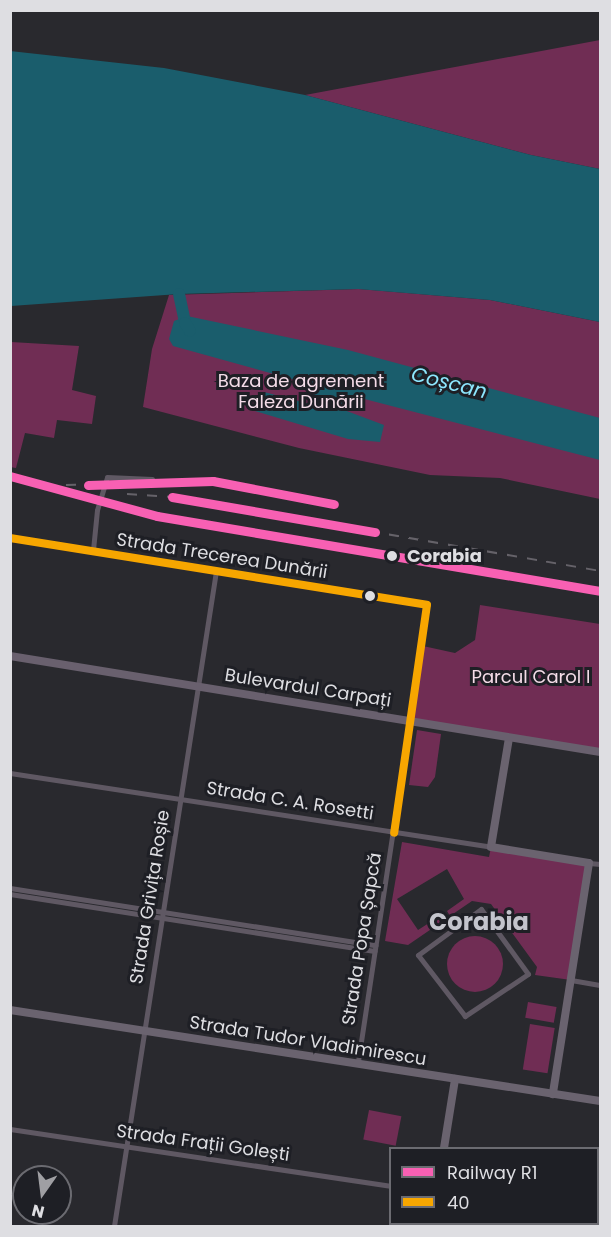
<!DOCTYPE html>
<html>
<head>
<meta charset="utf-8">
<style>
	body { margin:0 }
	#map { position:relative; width:611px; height:1237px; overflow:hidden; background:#29292e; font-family:Poppins,sans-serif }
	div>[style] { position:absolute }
	.green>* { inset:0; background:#702d54; transform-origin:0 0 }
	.round { border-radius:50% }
	.water>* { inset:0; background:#1a5d6c }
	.river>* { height:12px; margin:-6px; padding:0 6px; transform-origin:6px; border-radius:6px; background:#1a5d6c }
	.street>* { height:5px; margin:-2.5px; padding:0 2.5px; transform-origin:2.5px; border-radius:2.5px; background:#5f5863 }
	.secondary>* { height:8px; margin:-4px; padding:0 4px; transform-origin:4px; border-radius:4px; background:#6a636f }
	.primary>* { height:8px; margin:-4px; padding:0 4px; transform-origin:4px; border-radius:4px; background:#69606e }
	.rail>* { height:2px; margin-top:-1px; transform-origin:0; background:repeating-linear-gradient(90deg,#656269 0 10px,transparent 0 20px) }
	.bus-1>* { height:8px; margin:-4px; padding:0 4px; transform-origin:4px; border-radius:4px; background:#f7a600 }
	.rail-1>* { height:9px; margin:-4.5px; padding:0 4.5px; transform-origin:4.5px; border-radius:4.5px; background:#f860b3 }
	.dots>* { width:16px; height:16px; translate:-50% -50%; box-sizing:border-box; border:3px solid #1e1f25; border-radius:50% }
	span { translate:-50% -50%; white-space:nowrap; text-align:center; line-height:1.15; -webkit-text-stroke:6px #1e1f25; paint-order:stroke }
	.park-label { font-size:18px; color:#f4dce8 }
	.street-label { font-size:18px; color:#dedee2 }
	.stop-label { font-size:18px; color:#dedee2; font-weight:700 }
	.left { translate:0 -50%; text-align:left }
	.water-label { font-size:20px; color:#8de7fe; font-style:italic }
	.district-label { font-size:24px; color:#c3c4cc; font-weight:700 }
	.frame { position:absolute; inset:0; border:12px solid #dedee2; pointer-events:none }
	.legend { position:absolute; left:389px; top:1147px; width:210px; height:78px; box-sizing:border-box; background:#1e1f25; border:2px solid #6b6b71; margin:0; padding:8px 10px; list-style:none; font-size:18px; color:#dedee2 }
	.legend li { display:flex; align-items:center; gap:12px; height:30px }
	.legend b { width:30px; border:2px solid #6b6b71 }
	.north { position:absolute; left:12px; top:1165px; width:60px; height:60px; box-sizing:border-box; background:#1e1f25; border:2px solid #6b6b71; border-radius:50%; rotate:194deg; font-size:16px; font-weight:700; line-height:24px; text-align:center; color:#dedee2 }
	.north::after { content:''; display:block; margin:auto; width:21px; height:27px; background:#9f9fa3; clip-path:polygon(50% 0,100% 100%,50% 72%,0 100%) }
</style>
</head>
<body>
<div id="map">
	<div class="green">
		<div style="clip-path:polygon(600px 40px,600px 169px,531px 155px,305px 95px)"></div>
		<div style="clip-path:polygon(359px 289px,490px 300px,600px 322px,600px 499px,500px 478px,430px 475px,299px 448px,143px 407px,152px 349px,169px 295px)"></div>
		<div style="clip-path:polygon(11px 342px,79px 346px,72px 390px,96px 396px,92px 424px,57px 420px,54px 438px,25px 433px,16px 468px,10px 467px)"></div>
		<div style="clip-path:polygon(480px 605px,600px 624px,600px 752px,411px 722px,423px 646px,455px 653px,475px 640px)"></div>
		<div style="clip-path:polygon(417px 730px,441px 734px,435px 777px,428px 787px,409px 785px)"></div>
		<div style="clip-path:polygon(402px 842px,489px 857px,491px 847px,589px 863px,571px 980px,535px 975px,537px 967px,491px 904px,472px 901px,450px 916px,447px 911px,464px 899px,447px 869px,397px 899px,418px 930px,440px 916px,443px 921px,408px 945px,385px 941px)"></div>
		<div class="round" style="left:447px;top:936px;width:56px;height:56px"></div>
		<div style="left:528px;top:1002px;width:29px;height:16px;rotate:10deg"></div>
		<div style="left:530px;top:1024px;width:25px;height:46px;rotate:9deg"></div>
		<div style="left:369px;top:1110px;width:33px;height:30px;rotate:11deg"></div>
	</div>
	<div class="water">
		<div style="clip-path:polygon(10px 51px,164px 68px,305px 95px,531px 155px,600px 169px,600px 322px,490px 300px,358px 289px,179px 294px,11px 306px)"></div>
		<div style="clip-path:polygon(187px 316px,348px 350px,600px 418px,600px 460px,349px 395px,344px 410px,384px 425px,380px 442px,348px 439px,255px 411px,260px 393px,264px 392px,310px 404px,313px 385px,173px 346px,169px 339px,174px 321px)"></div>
	</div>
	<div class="river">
		<div style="left:179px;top:294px;width:30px;rotate:78deg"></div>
		<div style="left:185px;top:323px;width:9px;rotate:58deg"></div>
	</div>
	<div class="street">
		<div style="left:10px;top:538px;width:422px;rotate:9.1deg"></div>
		<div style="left:427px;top:605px;width:463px;rotate:98.6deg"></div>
		<div style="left:93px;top:550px;width:40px;rotate:-84.3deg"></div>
		<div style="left:97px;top:510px;width:34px;rotate:-73deg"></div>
		<div style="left:107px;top:477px;width:45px;rotate:2.5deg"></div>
		<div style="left:10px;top:773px;width:487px;rotate:8.7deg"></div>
		<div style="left:589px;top:863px;width:11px;rotate:5deg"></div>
		<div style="left:10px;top:888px;width:370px;rotate:8.9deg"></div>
		<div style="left:10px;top:894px;width:369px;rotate:8.9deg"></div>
		<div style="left:481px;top:909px;width:80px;rotate:54.1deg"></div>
		<div style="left:528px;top:974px;width:76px;rotate:146.3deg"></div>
		<div style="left:465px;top:1016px;width:77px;rotate:-127.6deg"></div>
		<div style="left:418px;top:955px;width:78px;rotate:-36.1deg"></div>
		<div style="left:571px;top:980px;width:29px;rotate:10deg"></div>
		<div style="left:10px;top:1129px;width:384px;rotate:8.5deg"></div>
		<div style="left:598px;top:1218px;width:2px"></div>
		<div style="left:114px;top:1226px;width:663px;rotate:-81.15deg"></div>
	</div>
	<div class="secondary">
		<div style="left:509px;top:738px;width:110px;rotate:99.4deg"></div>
		<div style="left:491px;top:847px;width:99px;rotate:9.3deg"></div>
		<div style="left:589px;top:863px;width:234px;rotate:98.9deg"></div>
		<div style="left:10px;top:1010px;width:597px;rotate:8.77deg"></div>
		<div style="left:444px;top:1148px;width:70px;rotate:-80.9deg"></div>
		<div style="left:432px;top:1226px;width:2px;rotate:-63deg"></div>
	</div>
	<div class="primary">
		<div style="left:10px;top:656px;width:598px;rotate:9.24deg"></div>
	</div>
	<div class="rail">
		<div style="left:10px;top:476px;width:152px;rotate:15.2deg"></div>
		<div style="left:157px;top:516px;width:242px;rotate:9.7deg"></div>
		<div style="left:66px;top:485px;width:147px;rotate:-1.6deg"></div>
		<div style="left:213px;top:481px;width:123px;rotate:10.8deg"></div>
		<div style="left:127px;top:494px;width:45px;rotate:3.8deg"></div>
		<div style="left:172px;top:497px;width:434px;rotate:9.8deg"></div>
	</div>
	<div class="bus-1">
		<div style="left:10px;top:538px;width:422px;rotate:9.1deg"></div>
		<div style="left:427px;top:605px;width:230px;rotate:98.2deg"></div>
	</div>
	<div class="rail-1">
		<div style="left:10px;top:476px;width:152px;rotate:15.2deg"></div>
		<div style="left:157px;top:516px;width:449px;rotate:9.6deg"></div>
		<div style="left:88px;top:485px;width:125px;rotate:-1.8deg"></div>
		<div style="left:213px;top:481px;width:123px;rotate:10.8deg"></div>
		<div style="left:172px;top:497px;width:206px;rotate:9.8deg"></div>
	</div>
	<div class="dots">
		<div style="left:392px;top:556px;background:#dedee2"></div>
		<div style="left:370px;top:596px;background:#dedee2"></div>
	</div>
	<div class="park-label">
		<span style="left:301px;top:392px">Baza de agrement<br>Faleza Dunării</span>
		<span style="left:531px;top:677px">Parcul Carol I</span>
	</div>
	<div class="street-label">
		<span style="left:222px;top:556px;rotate:9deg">Strada Trecerea Dunării</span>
		<span style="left:308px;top:688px;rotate:9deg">Bulevardul Carpați</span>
		<span style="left:290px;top:801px;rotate:9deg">Strada C. A. Rosetti</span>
		<span style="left:150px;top:897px;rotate:-81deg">Strada Grivița Roșie</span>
		<span style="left:362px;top:939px;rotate:-81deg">Strada Popa Șapcă</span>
		<span style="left:308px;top:1041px;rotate:9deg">Strada Tudor Vladimirescu</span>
		<span style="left:203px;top:1143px;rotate:8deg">Strada Frații Golești</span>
	</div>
	<div class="stop-label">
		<span class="left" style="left:407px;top:556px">Corabia</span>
	</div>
	<div class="water-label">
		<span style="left:449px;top:383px;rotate:14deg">Coșcan</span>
	</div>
	<div class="district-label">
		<span style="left:479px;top:922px">Corabia</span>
	</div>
	<div class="frame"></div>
	<ul class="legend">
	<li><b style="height:8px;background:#f860b3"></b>Railway R1</li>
	<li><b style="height:8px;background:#f7a600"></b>40</li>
	</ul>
	<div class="north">N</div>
</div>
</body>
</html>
